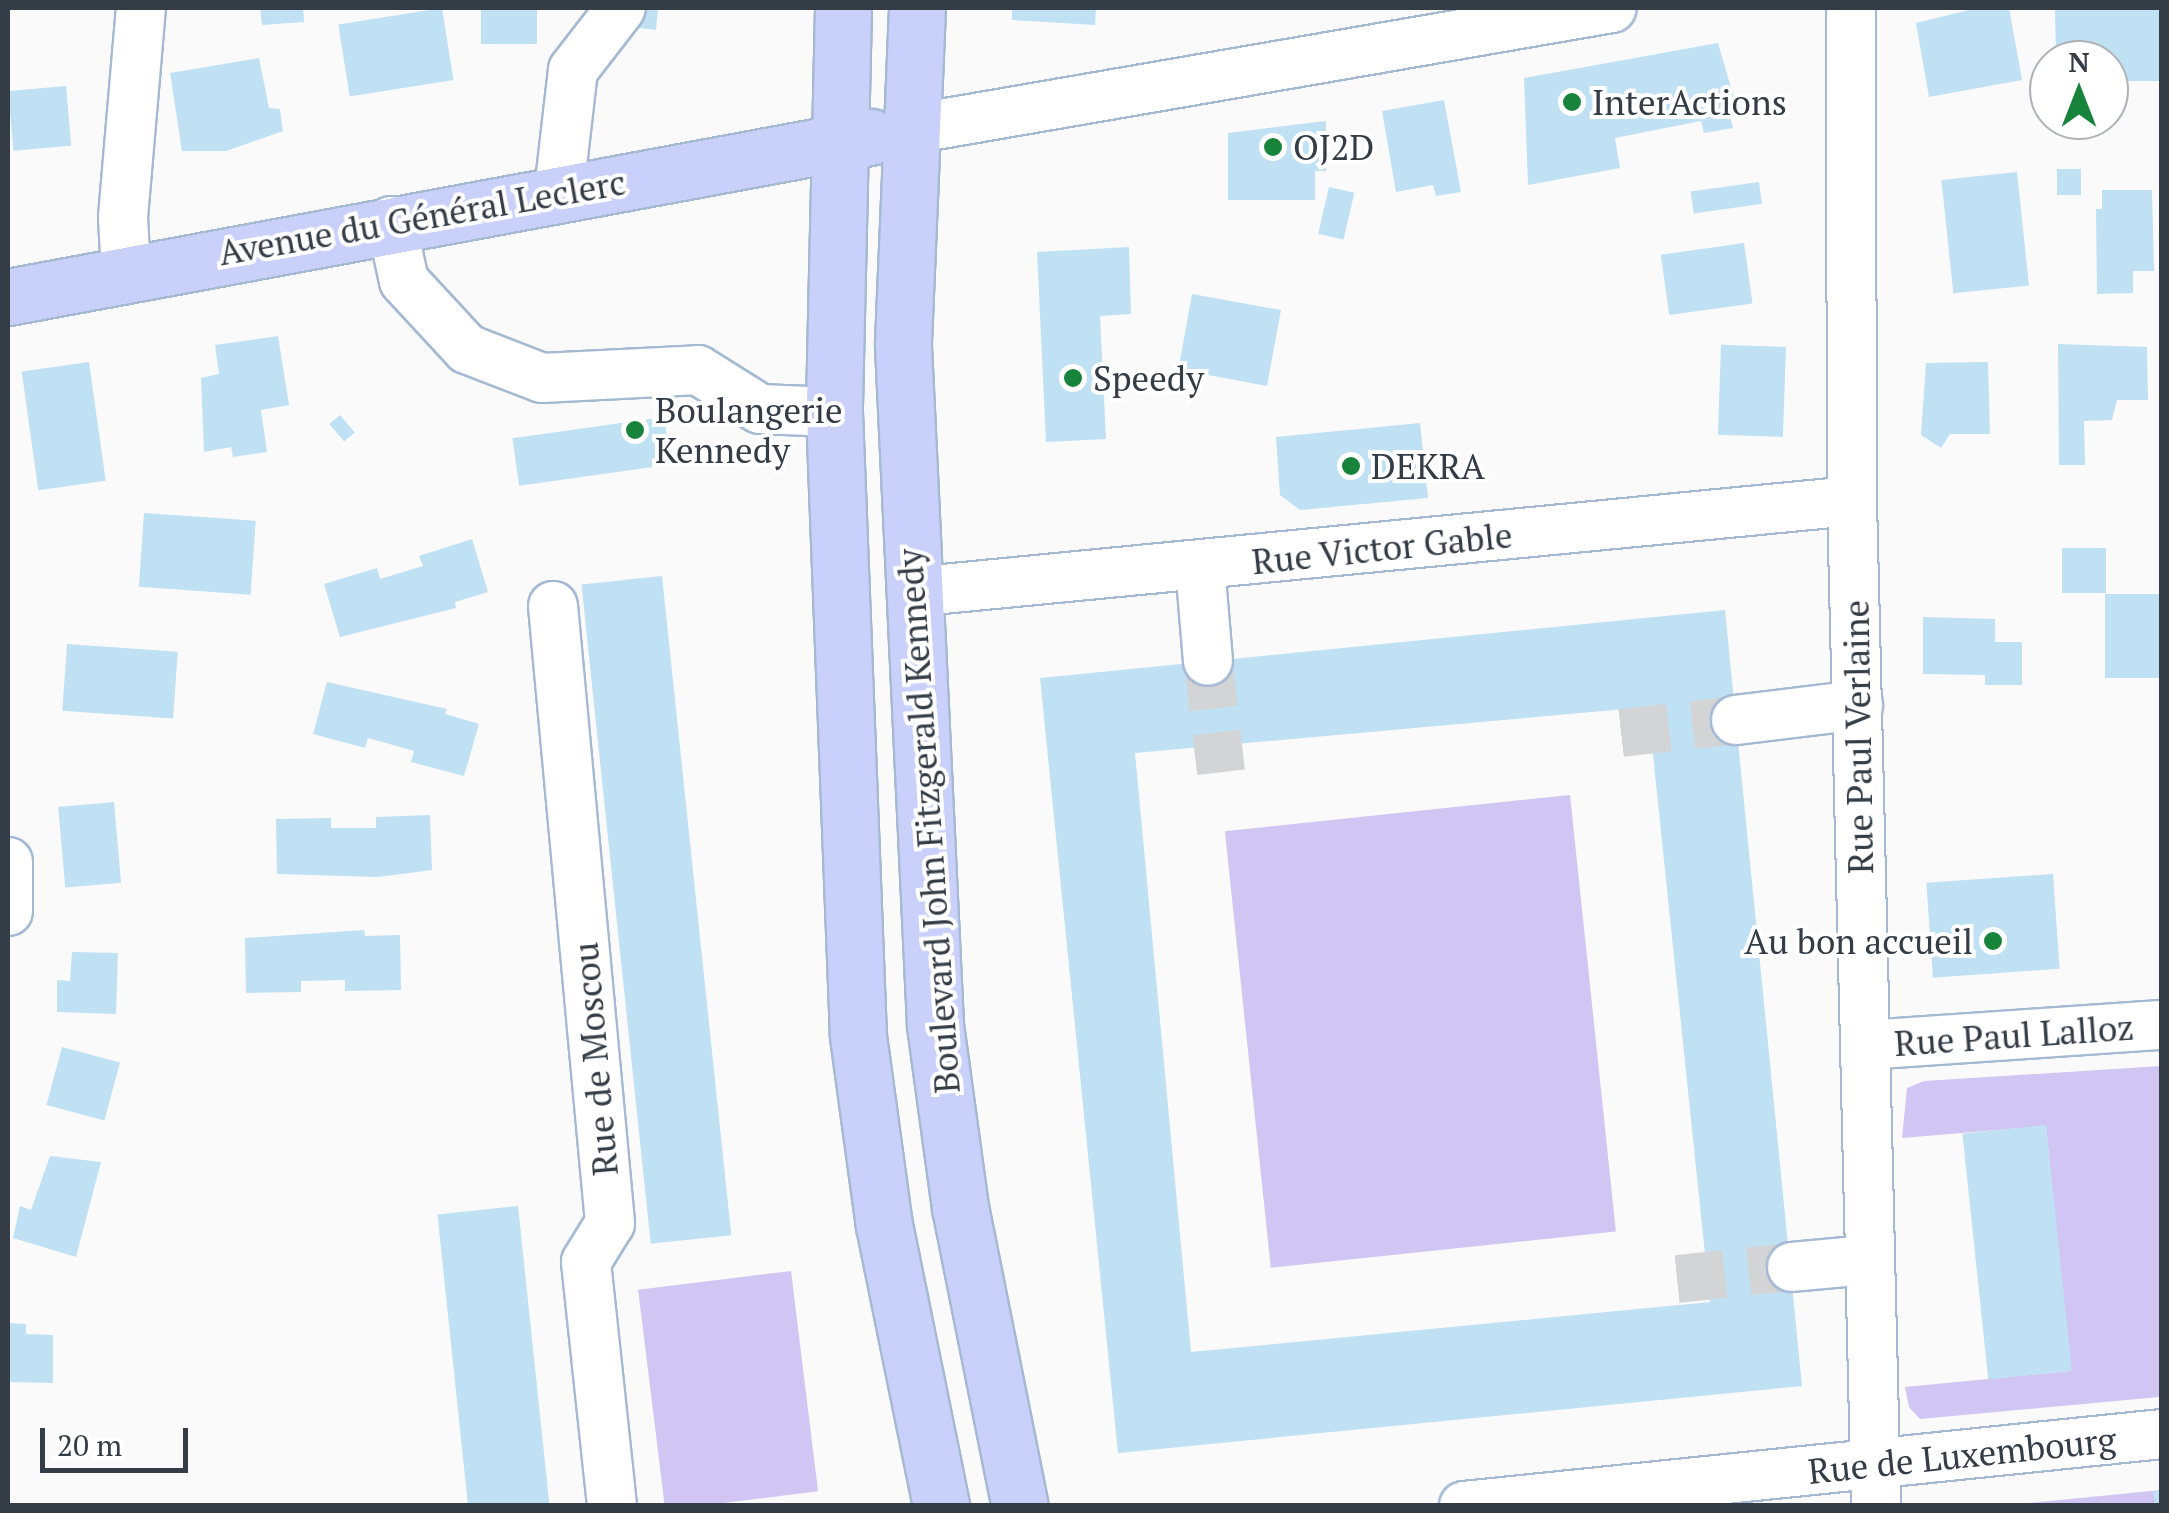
<!DOCTYPE html>
<html>
<head>
<meta charset="utf-8">
<style>
	body { margin:0 }
	#map { position:relative; width:2169px; height:1513px; overflow:hidden; background:#fafafa; font-family:"PT Serif",serif }
	div>[style] { position:absolute }
	.green>* { inset:0; background:#d1c5f3; transform-origin:0 0 }
	.building>* { inset:0; background:#c0e0f3; transform-origin:0 0 }
	.minor-tunnel>* { height:48px; margin-top:-24px; transform-origin:0; background:repeating-linear-gradient(90deg,#d2d4d6 0 48px,transparent 0 72px) }
	.roads { filter:drop-shadow(2px 0 #a5b9d3) drop-shadow(-2px 0 #a5b9d3) drop-shadow(0 2px #a5b9d3) drop-shadow(0 -2px #a5b9d3) }
	.minor>* { height:48px; margin:-24px; padding:0 24px; transform-origin:24px; border-radius:24px; background:#fff }
	.major>* { height:55px; margin:-27.5px; padding:0 27.5px; transform-origin:27.5px; border-radius:27.5px; background:#c9d0fa }
	.dots>* { width:28px; height:28px; translate:-50% -50%; box-sizing:border-box; border:5px solid #fff; border-radius:50% }
	span { translate:-50% -50%; white-space:nowrap; text-align:center; line-height:1.15; -webkit-text-stroke:8px #fff; paint-order:stroke }
	.poi-label { font-size:35px; color:#343c46 }
	.left { translate:0 -50%; text-align:left }
	.right { translate:-100% -50%; text-align:right }
	.street-label { font-size:35px; color:#343c46 }
	.frame { position:absolute; inset:0; border:10px solid #343c46; pointer-events:none }
	.north { position:absolute; left:2029px; top:40px; width:100px; height:100px; box-sizing:border-box; background:#fff; border:2px solid #aeb1b5; border-radius:50%; rotate:0deg; font-size:28px; font-weight:700; line-height:40px; text-align:center; color:#343c46 }
	.north::after { content:''; display:block; margin:auto; width:35px; height:45px; background:#18843b; clip-path:polygon(50% 0,100% 100%,50% 72%,0 100%) }
	.scale { position:absolute; left:40px; top:1428px; width:148px; height:45px; box-sizing:border-box; border:5px solid #343c46; border-top:0; padding-left:12px; font-size:30px; line-height:35px; white-space:nowrap; color:#343c46; -webkit-text-stroke:8px #fff; paint-order:stroke }
</style>
</head>
<body>
<div id="map">
	<div class="green">
		<div style="left:1570px;top:795px;width:439px;height:347px;rotate:84deg"></div>
		<div style="clip-path:polygon(2161px 1066px,2159px 1397px,1920px 1419px,1909px 1407px,1905px 1387px,2070px 1371px,2046px 1126px,1902px 1138px,1907px 1088px,1924px 1081px)"></div>
		<div style="left:791px;top:1271px;width:222px;height:154px;rotate:83deg"></div>
		<div style="clip-path:polygon(2161px 1490px,2161px 1505px,2009px 1505px)"></div>
	</div>
	<div class="building">
		<div style="clip-path:polygon(260px 8px,303px 8px,304px 22px,262px 25px)"></div>
		<div style="left:442px;top:8px;width:73px;height:105px;rotate:81deg"></div>
		<div style="left:481px;top:8px;width:56px;height:36px"></div>
		<div style="clip-path:polygon(587px 8px,658px 8px,656px 30px,586px 22px)"></div>
		<div style="clip-path:polygon(1012px 8px,1096px 8px,1095px 25px,1012px 20px)"></div>
		<div style="clip-path:polygon(1977px 8px,2009px 8px,2022px 80px,1929px 97px,1916px 23px)"></div>
		<div style="clip-path:polygon(2055px 8px,2162px 8px,2162px 81px,2109px 81px,2109px 60px,2056px 60px)"></div>
		<div style="clip-path:polygon(1718px 43px,1739px 115px,1730px 116px,1733px 128px,1704px 133px,1701px 121px,1615px 138px,1620px 168px,1528px 185px,1524px 78px)"></div>
		<div style="clip-path:polygon(259px 58px,269px 108px,280px 109px,283px 131px,226px 151px,182px 151px,170px 73px)"></div>
		<div style="left:66px;top:86px;width:60px;height:58px;rotate:85deg"></div>
		<div style="clip-path:polygon(1444px 100px,1461px 192px,1436px 196px,1433px 185px,1396px 192px,1382px 111px)"></div>
		<div style="clip-path:polygon(1326px 121px,1326px 171px,1315px 171px,1315px 200px,1228px 200px,1228px 133px)"></div>
		<div style="left:2081px;top:169px;width:26px;height:24px;rotate:90deg"></div>
		<div style="left:2017px;top:172px;width:114px;height:76px;rotate:84deg"></div>
		<div style="left:1759px;top:182px;width:22px;height:69px;rotate:82deg"></div>
		<div style="left:1329px;top:187px;width:26px;height:48px;rotate:13deg"></div>
		<div style="clip-path:polygon(2102px 190px,2152px 190px,2154px 271px,2133px 271px,2133px 293px,2097px 294px,2096px 209px,2102px 209px)"></div>
		<div style="left:1744px;top:243px;width:61px;height:84px;rotate:82deg"></div>
		<div style="clip-path:polygon(1129px 247px,1131px 314px,1100px 316px,1106px 439px,1046px 442px,1037px 252px)"></div>
		<div style="clip-path:polygon(1192px 294px,1281px 310px,1267px 386px,1203px 374px,1201px 387px,1176px 383px)"></div>
		<div style="clip-path:polygon(278px 336px,289px 405px,261px 410px,267px 452px,233px 457px,231px 447px,204px 452px,201px 378px,219px 374px,215px 345px)"></div>
		<div style="clip-path:polygon(2058px 344px,2147px 347px,2148px 400px,2117px 400px,2112px 420px,2084px 421px,2085px 465px,2059px 465px)"></div>
		<div style="left:1786px;top:347px;width:90px;height:65px;rotate:92deg"></div>
		<div style="left:89px;top:362px;width:120px;height:68px;rotate:82deg"></div>
		<div style="clip-path:polygon(1988px 362px,1990px 434px,1950px 434px,1941px 448px,1921px 435px,1926px 363px)"></div>
		<div style="left:340px;top:415px;width:23px;height:14px;rotate:50deg"></div>
		<div style="left:664px;top:417px;width:48px;height:153px;rotate:82deg"></div>
		<div style="clip-path:polygon(1420px 423px,1428px 498px,1300px 510px,1280px 495px,1276px 437px)"></div>
		<div style="left:144px;top:513px;width:112px;height:74px;rotate:4deg"></div>
		<div style="clip-path:polygon(472px 539px,488px 592px,455px 602px,456px 608px,340px 637px,324px 584px,377px 568px,380px 579px,423px 566px,419px 556px)"></div>
		<div style="left:2062px;top:548px;width:44px;height:45px"></div>
		<div style="left:662px;top:576px;width:663px;height:81px;rotate:84deg"></div>
		<div style="left:2162px;top:594px;width:84px;height:57px;rotate:90deg"></div>
		<div style="clip-path:polygon(evenodd,1725px 610px,1802px 1386px,1118px 1453px,1040px 678px,1725px 610px,1648px 707px,1710px 1302px,1191px 1352px,1135px 753px,1648px 707px)"></div>
		<div style="clip-path:polygon(1923px 617px,1995px 619px,1995px 642px,2022px 642px,2022px 685px,1985px 685px,1985px 675px,1923px 674px)"></div>
		<div style="left:67px;top:644px;width:111px;height:67px;rotate:4deg"></div>
		<div style="clip-path:polygon(327px 682px,447px 709px,445px 714px,479px 724px,464px 776px,411px 762px,414px 751px,368px 738px,365px 748px,313px 734px)"></div>
		<div style="left:114px;top:802px;width:81px;height:56px;rotate:85deg"></div>
		<div style="clip-path:polygon(430px 815px,432px 870px,378px 877px,277px 874px,276px 819px,331px 818px,331px 828px,376px 828px,376px 817px)"></div>
		<div style="left:2053px;top:874px;width:95px;height:127px;rotate:86deg"></div>
		<div style="clip-path:polygon(364px 930px,365px 936px,400px 935px,401px 990px,345px 991px,345px 980px,301px 981px,301px 992px,246px 993px,245px 938px)"></div>
		<div style="clip-path:polygon(72px 952px,118px 953px,116px 1014px,57px 1012px,57px 980px,70px 981px)"></div>
		<div style="left:62px;top:1047px;width:60px;height:60px;rotate:15deg"></div>
		<div style="left:2046px;top:1125px;width:247px;height:84px;rotate:84deg"></div>
		<div style="clip-path:polygon(50px 1156px,101px 1162px,76px 1257px,13px 1238px,20px 1206px,31px 1210px)"></div>
		<div style="left:518px;top:1206px;width:301px;height:81px;rotate:84deg"></div>
		<div style="clip-path:polygon(8px 1323px,26px 1324px,26px 1334px,53px 1335px,53px 1383px,8px 1382px)"></div>
		<div style="clip-path:polygon(2162px 1490px,2162px 1506px,2155px 1506px,2153px 1491px)"></div>
	</div>
	<div class="minor-tunnel">
		<div style="left:1208px;top:661px;width:112px;rotate:83.3deg"></div>
		<div style="left:1621px;top:733px;width:116px;rotate:-6.4deg"></div>
		<div style="left:1677px;top:1279px;width:116px;rotate:-6deg"></div>
	</div>
	<div class="roads">
		<div class="minor">
			<div style="left:1851px;top:8px;width:493px;rotate:89.9deg"></div>
			<div style="left:1852px;top:501px;width:1005px;rotate:88.63deg"></div>
			<div style="left:912px;top:129px;width:710px;rotate:-9.81deg"></div>
			<div style="left:559px;top:191px;width:122px;rotate:-83.4deg"></div>
			<div style="left:573px;top:70px;width:78px;rotate:-52.3deg"></div>
			<div style="left:391px;top:221px;width:61px;rotate:77.8deg"></div>
			<div style="left:404px;top:281px;width:93px;rotate:47.2deg"></div>
			<div style="left:467px;top:349px;width:80px;rotate:21.1deg"></div>
			<div style="left:542px;top:378px;width:156px;rotate:-2.9deg"></div>
			<div style="left:698px;top:370px;width:73px;rotate:32.2deg"></div>
			<div style="left:760px;top:409px;width:74px;rotate:2.3deg"></div>
			<div style="left:126px;top:273px;width:56px;rotate:-93.1deg"></div>
			<div style="left:123px;top:217px;width:210px;rotate:-85.1deg"></div>
			<div style="left:1200px;top:566px;width:95px;rotate:85.2deg"></div>
			<div style="left:912px;top:592px;width:944px;rotate:-5.53deg"></div>
			<div style="left:553px;top:606px;width:620px;rotate:84.72deg"></div>
			<div style="left:610px;top:1223px;width:46px;rotate:121.6deg"></div>
			<div style="left:586px;top:1262px;width:245px;rotate:83.9deg"></div>
			<div style="left:1736px;top:720px;width:123px;rotate:-7deg"></div>
			<div style="left:8px;top:862px;width:49px;rotate:90deg"></div>
			<div style="left:1866px;top:1045px;width:297px;rotate:-3.9deg"></div>
			<div style="left:1792px;top:1267px;width:76px;rotate:-5.3deg"></div>
			<div style="left:1464px;top:1506px;width:702px;rotate:-5.89deg"></div>
		</div>
		<div class="major">
			<div style="left:843px;top:8px;width:404px;rotate:91.3deg"></div>
			<div style="left:834px;top:412px;width:624px;rotate:87.8deg"></div>
			<div style="left:858px;top:1036px;width:191px;rotate:82.2deg"></div>
			<div style="left:884px;top:1225px;width:287px;rotate:78.5deg"></div>
			<div style="left:917px;top:8px;width:338px;rotate:92.4deg"></div>
			<div style="left:903px;top:346px;width:680px;rotate:87.3deg"></div>
			<div style="left:935px;top:1025px;width:184px;rotate:82.2deg"></div>
			<div style="left:960px;top:1207px;width:305px;rotate:78.7deg"></div>
			<div style="left:8px;top:297px;width:877px;rotate:-10.52deg"></div>
		</div>
	</div>
	<div class="dots">
		<div style="left:1572px;top:102px;background:#18843b"></div>
		<div style="left:1273px;top:147px;background:#18843b"></div>
		<div style="left:1073px;top:378px;background:#18843b"></div>
		<div style="left:635px;top:430px;background:#18843b"></div>
		<div style="left:1351px;top:466px;background:#18843b"></div>
		<div style="left:1993px;top:941px;background:#18843b"></div>
	</div>
	<div class="poi-label">
		<span class="left" style="left:1592px;top:102px">InterActions</span>
		<span class="left" style="left:1293px;top:147px">OJ2D</span>
		<span class="left" style="left:1093px;top:378px">Speedy</span>
		<span class="left" style="left:655px;top:430px">Boulangerie<br>Kennedy</span>
		<span class="left" style="left:1371px;top:466px">DEKRA</span>
		<span class="right" style="left:1973px;top:941px">Au bon accueil</span>
	</div>
	<div class="street-label">
		<span style="left:422px;top:217px;rotate:-10deg">Avenue du Général Leclerc</span>
		<span style="left:1382px;top:548px;rotate:-6deg">Rue Victor Gable</span>
		<span style="left:1858px;top:737px;rotate:-91deg">Rue Paul Verlaine</span>
		<span style="left:928px;top:821px;rotate:-94deg">Boulevard John Fitzgerald Kennedy</span>
		<span style="left:2014px;top:1035px;rotate:-4deg">Rue Paul Lalloz</span>
		<span style="left:595px;top:1059px;rotate:-95deg">Rue de Moscou</span>
		<span style="left:1962px;top:1455px;rotate:-6deg">Rue de Luxembourg</span>
	</div>
	<div class="frame"></div>
	<div class="north">N</div>
	<div class="scale">20 m</div>
</div>
</body>
</html>
